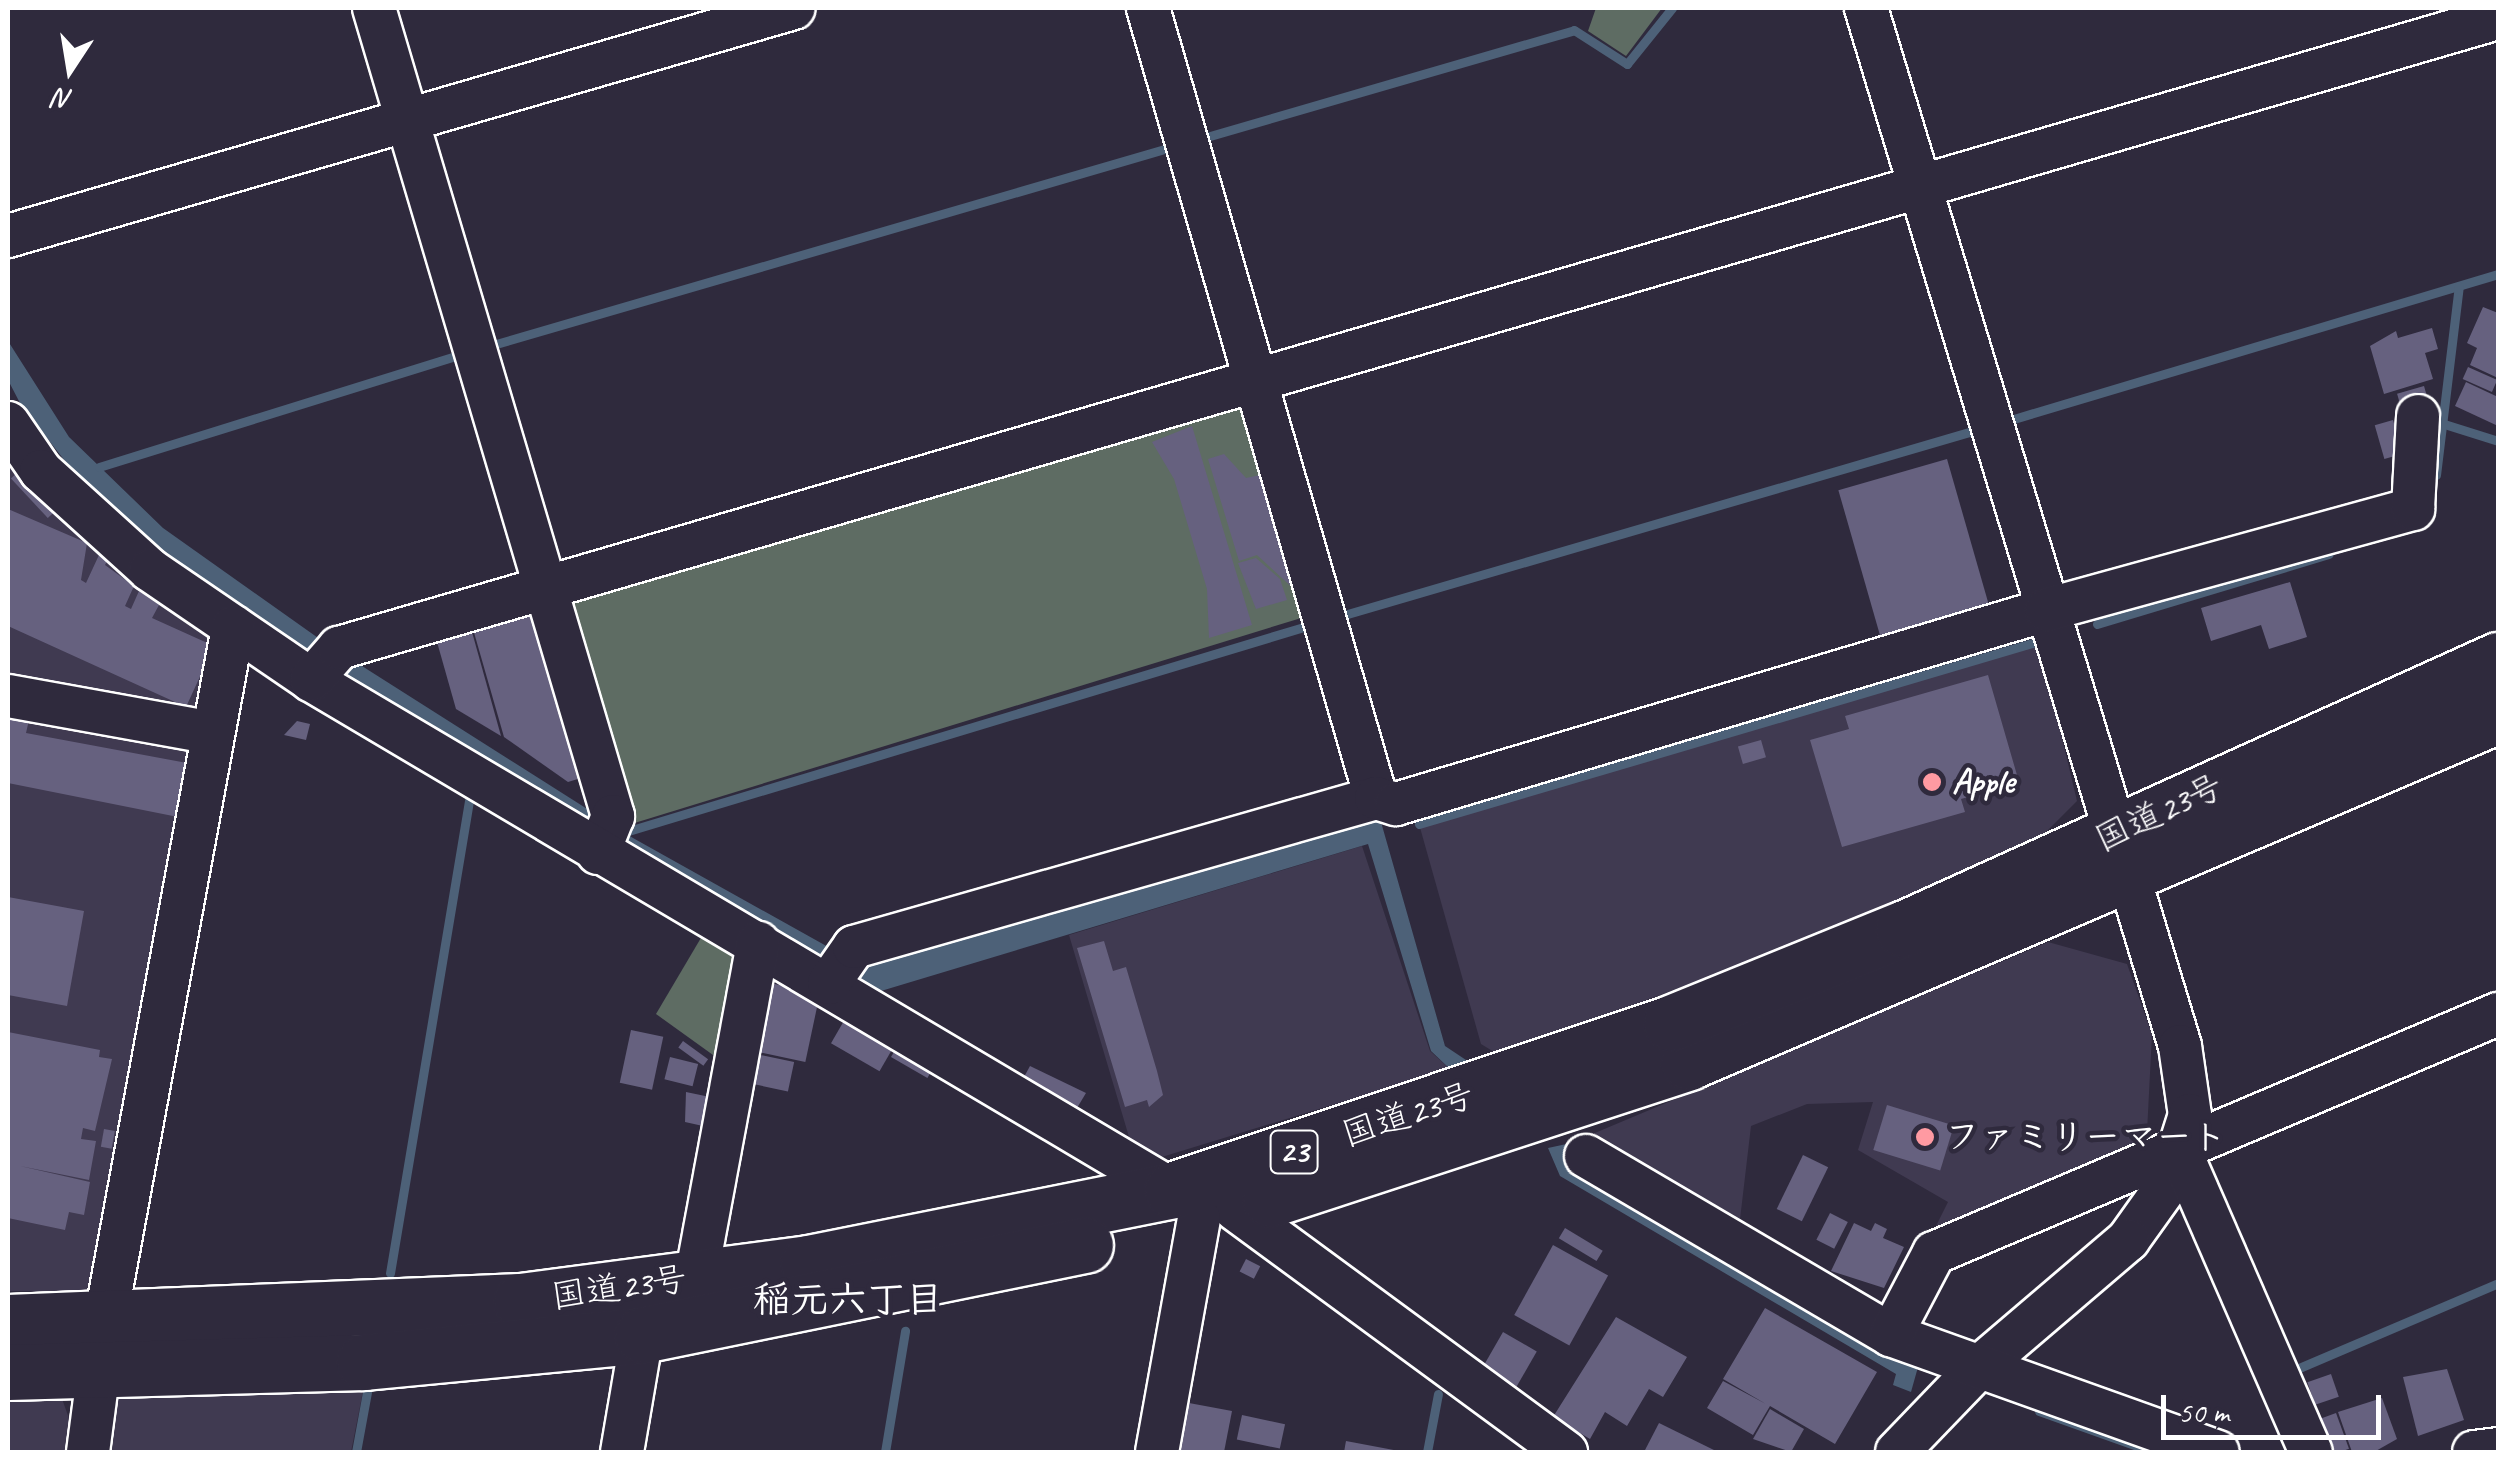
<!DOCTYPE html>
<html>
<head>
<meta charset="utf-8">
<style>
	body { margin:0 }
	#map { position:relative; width:2506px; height:1460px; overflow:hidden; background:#2f2a3d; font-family:Caveat,"Klee One",sans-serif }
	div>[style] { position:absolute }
	.built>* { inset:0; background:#403a51 }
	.green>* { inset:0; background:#5e6c63 }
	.water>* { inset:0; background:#4d6178 }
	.stream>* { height:9px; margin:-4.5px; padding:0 4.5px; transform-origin:4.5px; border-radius:4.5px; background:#4d6178 }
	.building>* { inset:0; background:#66617f; transform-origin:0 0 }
	.roads { filter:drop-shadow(2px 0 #fff) drop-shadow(-2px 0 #fff) drop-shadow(0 2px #fff) drop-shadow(0 -2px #fff) }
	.minor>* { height:42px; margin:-21px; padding:0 21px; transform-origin:21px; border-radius:21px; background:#2f2a3d }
	.highway>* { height:55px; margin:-27.5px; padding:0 27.5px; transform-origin:27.5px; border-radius:27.5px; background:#2f2a3d }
	.dots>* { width:28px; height:28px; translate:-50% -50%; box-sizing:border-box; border:5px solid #2f2a3d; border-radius:50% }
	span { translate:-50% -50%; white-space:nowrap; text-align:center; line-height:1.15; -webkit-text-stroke:9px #2f2a3d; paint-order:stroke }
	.shield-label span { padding:2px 8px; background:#2f2a3d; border:2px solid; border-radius:8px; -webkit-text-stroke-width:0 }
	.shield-label { font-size:32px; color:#fff; font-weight:700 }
	.poi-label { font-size:35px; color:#fff; font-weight:700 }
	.left { translate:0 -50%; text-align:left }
	.street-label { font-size:35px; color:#fff }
	.neighbourhood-label { font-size:38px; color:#fff; font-weight:700 }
	.frame { position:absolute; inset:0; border:10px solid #fff; pointer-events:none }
	.north { position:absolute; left:20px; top:20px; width:100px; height:100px; -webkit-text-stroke:8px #2f2a3d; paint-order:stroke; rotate:192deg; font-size:28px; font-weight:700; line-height:40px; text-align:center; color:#fff }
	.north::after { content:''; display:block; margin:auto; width:35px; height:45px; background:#fff; clip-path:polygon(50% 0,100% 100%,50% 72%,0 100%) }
	.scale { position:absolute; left:2161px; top:1395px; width:220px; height:45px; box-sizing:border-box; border:5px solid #fff; border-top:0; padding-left:12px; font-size:30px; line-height:35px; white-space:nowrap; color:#fff; -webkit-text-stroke:8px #2f2a3d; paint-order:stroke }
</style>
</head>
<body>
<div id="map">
	<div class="built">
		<div style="clip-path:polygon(8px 441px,221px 636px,206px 716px,8px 679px)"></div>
		<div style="clip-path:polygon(2039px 641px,2077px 801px,2036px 842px,1845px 926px,1499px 1055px,1481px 1044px,1419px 824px)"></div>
		<div style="clip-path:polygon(8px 709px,199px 742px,96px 1292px,8px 1291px)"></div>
		<div style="clip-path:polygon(1362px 846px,1430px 1051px,1450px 1069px,1152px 1160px,1132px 1147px,1069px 935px)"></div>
		<div style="clip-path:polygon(2048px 942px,2127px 964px,2152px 1034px,2146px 1152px,1926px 1246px,1948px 1202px,1858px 1150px,1873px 1102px,1807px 1104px,1751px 1126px,1739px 1228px,1583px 1138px)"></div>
		<div style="clip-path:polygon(364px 1386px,351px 1452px,106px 1452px,116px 1399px)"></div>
		<div style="clip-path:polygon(8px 1395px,61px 1396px,71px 1424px,70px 1452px,8px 1452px)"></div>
	</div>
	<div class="green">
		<div style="clip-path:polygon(1596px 8px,1662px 8px,1626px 56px,1588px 31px)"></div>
		<div style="clip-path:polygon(1239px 398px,1311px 615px,628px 825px,569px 604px,574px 591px)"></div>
		<div style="clip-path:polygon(708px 926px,744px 948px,720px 1060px,656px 1014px)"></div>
	</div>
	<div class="water">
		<div style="clip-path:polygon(8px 341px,69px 437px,163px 528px,321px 640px,633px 838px,864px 967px,1379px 815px,1445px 1046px,1469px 1062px,1450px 1069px,1431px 1051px,1368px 844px,871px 994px,245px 615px,157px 549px,65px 461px,21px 405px,8px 380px)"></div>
		<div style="clip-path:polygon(1571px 1143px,1918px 1367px,1911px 1392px,1893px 1385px,1896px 1374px,1560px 1176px,1548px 1148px)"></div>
	</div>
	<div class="stream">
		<div style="left:1203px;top:138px;width:386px;rotate:-16.2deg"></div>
		<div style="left:1574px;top:30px;width:63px;rotate:32.7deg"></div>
		<div style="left:1627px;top:64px;width:72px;rotate:-51.2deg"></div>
		<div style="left:496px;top:344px;width:700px;rotate:-16.26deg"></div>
		<div style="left:2007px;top:421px;width:513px;rotate:-16.67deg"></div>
		<div style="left:2441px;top:423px;width:60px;rotate:17.5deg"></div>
		<div style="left:99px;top:467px;width:376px;rotate:-17.3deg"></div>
		<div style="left:2436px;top:475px;width:190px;rotate:-83.1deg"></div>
		<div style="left:1344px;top:615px;width:659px;rotate:-16.32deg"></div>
		<div style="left:2097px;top:624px;width:242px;rotate:-16.8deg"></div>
		<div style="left:1419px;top:824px;width:646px;rotate:-16.44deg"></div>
		<div style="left:625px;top:832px;width:716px;rotate:-16.81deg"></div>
		<div style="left:390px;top:1273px;width:480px;rotate:-80.5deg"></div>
		<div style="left:2292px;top:1371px;width:224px;rotate:-23.1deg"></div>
		<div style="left:2039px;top:1411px;width:122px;rotate:19.6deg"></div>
		<div style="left:356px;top:1452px;width:61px;rotate:-79.6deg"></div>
		<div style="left:885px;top:1452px;width:123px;rotate:-80.6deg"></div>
		<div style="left:1427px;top:1452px;width:59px;rotate:-79.3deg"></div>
	</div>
	<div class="building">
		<div style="clip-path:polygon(2483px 307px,2498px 313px,2498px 378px,2470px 365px,2477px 348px,2467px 343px)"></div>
		<div style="clip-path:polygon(2432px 328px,2438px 349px,2425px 353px,2433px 379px,2384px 394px,2370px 346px,2396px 331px,2398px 338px)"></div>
		<div style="left:2468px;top:367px;width:32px;height:13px;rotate:24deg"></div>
		<div style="clip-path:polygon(2466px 382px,2498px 397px,2498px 426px,2455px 406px)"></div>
		<div style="left:2424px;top:386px;width:19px;height:28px;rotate:74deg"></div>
		<div style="left:2393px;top:420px;width:35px;height:19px;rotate:74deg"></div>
		<div style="clip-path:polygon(1192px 426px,1252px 625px,1209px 638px,1207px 589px,1174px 479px,1152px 442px)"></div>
		<div style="clip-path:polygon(1224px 454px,1246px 478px,1260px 475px,1295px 590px,1257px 555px,1239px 561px,1208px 459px)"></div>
		<div style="left:1947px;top:459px;width:159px;height:113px;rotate:74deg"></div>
		<div style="left:19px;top:471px;width:54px;height:11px;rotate:47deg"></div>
		<div style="clip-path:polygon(8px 509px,87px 543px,81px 580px,86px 583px,99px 555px,108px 559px,105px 565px,134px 586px,125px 606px,131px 609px,139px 591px,159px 605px,152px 618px,214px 646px,186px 707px,8px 626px)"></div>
		<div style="clip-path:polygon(1256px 558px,1280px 579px,1287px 600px,1256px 609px,1238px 563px)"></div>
		<div style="clip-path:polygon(2290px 582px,2307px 637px,2269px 649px,2261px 625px,2211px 641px,2201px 608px)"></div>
		<div style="clip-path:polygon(535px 612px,581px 778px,568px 782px,504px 737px,473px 629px)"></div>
		<div style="clip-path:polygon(472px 632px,501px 736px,456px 709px,437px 642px)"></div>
		<div style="clip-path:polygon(1988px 675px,2019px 782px,1961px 799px,1965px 812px,1842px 847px,1810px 740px,1849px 729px,1845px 716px)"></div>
		<div style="clip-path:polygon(8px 716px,29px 720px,26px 733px,187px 763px,183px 818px,8px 783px)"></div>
		<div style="clip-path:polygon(297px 721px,310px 724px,306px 740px,284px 735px)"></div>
		<div style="left:1761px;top:740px;width:18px;height:24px;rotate:74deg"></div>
		<div style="clip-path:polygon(8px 897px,84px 911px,67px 1006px,8px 995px)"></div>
		<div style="clip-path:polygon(1104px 941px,1113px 971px,1126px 967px,1157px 1071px,1163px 1095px,1149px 1107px,1147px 1100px,1125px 1107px,1077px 948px)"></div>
		<div style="left:770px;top:983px;width:51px;height:70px;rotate:12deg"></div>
		<div style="left:845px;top:1019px;width:56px;height:28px;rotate:30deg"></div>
		<div style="left:631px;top:1030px;width:33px;height:54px;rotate:12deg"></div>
		<div style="clip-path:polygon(8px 1032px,100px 1050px,99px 1057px,112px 1059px,95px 1131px,83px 1128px,81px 1139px,96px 1141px,89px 1180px,20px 1166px,90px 1182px,84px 1215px,69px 1212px,65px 1230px,8px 1218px)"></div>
		<div style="left:683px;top:1041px;width:31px;height:8px;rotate:36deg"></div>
		<div style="left:898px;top:1045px;width:42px;height:14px;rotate:30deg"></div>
		<div style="left:756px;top:1054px;width:39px;height:30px;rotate:12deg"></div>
		<div style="left:670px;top:1057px;width:29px;height:23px;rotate:14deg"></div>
		<div style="clip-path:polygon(1030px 1066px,1086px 1093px,1077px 1108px,1024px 1077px)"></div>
		<div style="clip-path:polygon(686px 1092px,710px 1097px,703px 1126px,685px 1122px)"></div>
		<div style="left:1887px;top:1105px;width:70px;height:47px;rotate:17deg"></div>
		<div style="left:104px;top:1129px;width:11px;height:18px;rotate:10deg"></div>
		<div style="left:1803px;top:1155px;width:28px;height:60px;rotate:26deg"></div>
		<div style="left:1830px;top:1213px;width:20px;height:30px;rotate:27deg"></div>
		<div style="clip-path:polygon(1854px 1223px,1871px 1231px,1875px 1223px,1887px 1229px,1883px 1238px,1904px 1247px,1884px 1288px,1831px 1271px)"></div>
		<div style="left:1565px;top:1228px;width:44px;height:12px;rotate:31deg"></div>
		<div style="left:1553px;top:1245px;width:63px;height:80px;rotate:29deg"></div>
		<div style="left:1246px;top:1259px;width:16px;height:14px;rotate:27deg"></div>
		<div style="clip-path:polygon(1765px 1308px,1877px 1372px,1835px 1444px,1770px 1406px,1753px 1435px,1707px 1408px,1723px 1381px,1766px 1404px,1723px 1379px)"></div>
		<div style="clip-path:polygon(1616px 1317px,1687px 1357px,1663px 1397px,1649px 1389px,1627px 1426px,1605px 1412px,1590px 1439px,1553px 1417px)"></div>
		<div style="left:1503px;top:1332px;width:39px;height:40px;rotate:30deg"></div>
		<div style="clip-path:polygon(2447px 1369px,2464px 1420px,2418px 1436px,2403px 1377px)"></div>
		<div style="left:2331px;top:1374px;width:24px;height:25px;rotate:71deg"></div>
		<div style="clip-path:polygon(2382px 1398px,2397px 1439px,2374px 1452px,2352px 1452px,2338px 1412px)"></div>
		<div style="clip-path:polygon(1189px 1403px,1232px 1411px,1224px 1452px,1179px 1452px)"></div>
		<div style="clip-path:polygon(1770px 1409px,1804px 1429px,1791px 1452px,1753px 1439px)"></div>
		<div style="left:2336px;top:1413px;width:38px;height:16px;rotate:70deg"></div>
		<div style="left:1242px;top:1415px;width:44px;height:25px;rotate:12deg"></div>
		<div style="clip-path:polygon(1659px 1423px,1718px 1452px,1644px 1452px)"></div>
		<div style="clip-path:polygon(1346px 1441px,1399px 1451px,1399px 1452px,1344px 1452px)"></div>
	</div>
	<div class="roads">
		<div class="minor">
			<div style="left:374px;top:8px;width:843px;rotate:73.52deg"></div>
			<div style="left:613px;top:816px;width:40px;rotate:112deg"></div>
			<div style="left:1148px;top:8px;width:822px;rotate:73.9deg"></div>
			<div style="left:1866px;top:8px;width:1084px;rotate:73.17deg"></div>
			<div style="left:2180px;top:1046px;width:70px;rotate:81.8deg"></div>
			<div style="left:2190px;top:1115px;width:72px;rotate:107.7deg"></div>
			<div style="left:2168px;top:1184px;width:69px;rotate:125.5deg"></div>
			<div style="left:2128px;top:1240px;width:200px;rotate:139.5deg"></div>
			<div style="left:1976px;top:1370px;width:114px;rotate:133.9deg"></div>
			<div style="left:8px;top:236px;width:818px;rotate:-16.18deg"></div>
			<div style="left:8px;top:423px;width:58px;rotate:55.5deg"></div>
			<div style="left:41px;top:471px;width:147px;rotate:42.2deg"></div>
			<div style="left:150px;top:570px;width:195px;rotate:34.3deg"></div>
			<div style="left:311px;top:680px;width:1001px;rotate:30.64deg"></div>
			<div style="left:311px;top:680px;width:43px;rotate:-48.8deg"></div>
			<div style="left:339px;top:648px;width:2249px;rotate:-16.27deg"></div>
			<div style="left:8px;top:696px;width:208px;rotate:10.2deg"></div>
			<div style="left:829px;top:983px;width:44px;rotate:-55.2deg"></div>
			<div style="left:854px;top:947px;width:543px;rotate:-15.93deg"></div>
			<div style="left:1376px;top:798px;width:21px;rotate:17deg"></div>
			<div style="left:1396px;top:804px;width:678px;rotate:-16.62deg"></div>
			<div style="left:2046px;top:610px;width:381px;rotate:-15.4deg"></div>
			<div style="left:2413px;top:509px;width:93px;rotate:-86.9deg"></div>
			<div style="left:2180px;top:1151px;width:328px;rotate:66.5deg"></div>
			<div style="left:1586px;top:1156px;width:354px;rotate:30.4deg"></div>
			<div style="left:1891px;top:1335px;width:347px;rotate:19.7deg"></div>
			<div style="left:1235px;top:1209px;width:411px;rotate:36.3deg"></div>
			<div style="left:696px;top:1278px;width:341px;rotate:-79.5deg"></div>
			<div style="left:1891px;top:1335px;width:93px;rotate:-62.3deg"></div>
			<div style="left:1934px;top:1253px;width:613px;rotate:-22.97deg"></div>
			<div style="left:88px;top:1452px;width:131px;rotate:-82.5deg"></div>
			<div style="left:105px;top:1322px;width:707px;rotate:-79.56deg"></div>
			<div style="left:622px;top:1452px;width:119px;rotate:-80.3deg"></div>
			<div style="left:1157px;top:1452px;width:237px;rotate:-79.8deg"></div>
			<div style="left:2474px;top:1452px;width:24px;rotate:-7deg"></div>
		</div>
		<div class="highway">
			<div style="left:1270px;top:1199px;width:440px;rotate:-18.1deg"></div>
			<div style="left:1688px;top:1062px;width:881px;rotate:-23.19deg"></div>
			<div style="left:8px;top:1322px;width:513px;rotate:-2.34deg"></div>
			<div style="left:521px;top:1301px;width:290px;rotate:-7.5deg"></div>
			<div style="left:808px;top:1263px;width:371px;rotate:-11.3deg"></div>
			<div style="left:1172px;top:1190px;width:526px;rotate:-18.5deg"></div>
			<div style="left:1671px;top:1023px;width:250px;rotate:-22.1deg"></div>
			<div style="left:1903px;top:929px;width:653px;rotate:-24.33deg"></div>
			<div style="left:8px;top:1372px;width:356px;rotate:-1.6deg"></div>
			<div style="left:364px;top:1362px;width:279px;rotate:-5.5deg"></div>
			<div style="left:642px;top:1335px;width:452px;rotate:-11.5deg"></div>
		</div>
	</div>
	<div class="dots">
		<div style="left:1932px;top:782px;background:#ff9aa2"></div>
		<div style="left:1925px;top:1137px;background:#ff9aa2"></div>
	</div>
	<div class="shield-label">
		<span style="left:1294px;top:1152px">23</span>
	</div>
	<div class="poi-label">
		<span class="left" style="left:1952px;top:782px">Apple</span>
		<span class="left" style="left:1945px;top:1137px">ファミリーマート</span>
	</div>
	<div class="street-label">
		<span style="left:2159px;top:813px;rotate:-25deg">国道23号</span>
		<span style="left:1408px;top:1115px;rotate:-18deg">国道23号</span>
		<span style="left:619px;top:1288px;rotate:-8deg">国道23号</span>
	</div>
	<div class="neighbourhood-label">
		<span style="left:848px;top:1300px">稲元六丁目</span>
	</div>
	<div class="frame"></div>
	<div class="north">N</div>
	<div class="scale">50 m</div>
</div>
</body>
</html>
